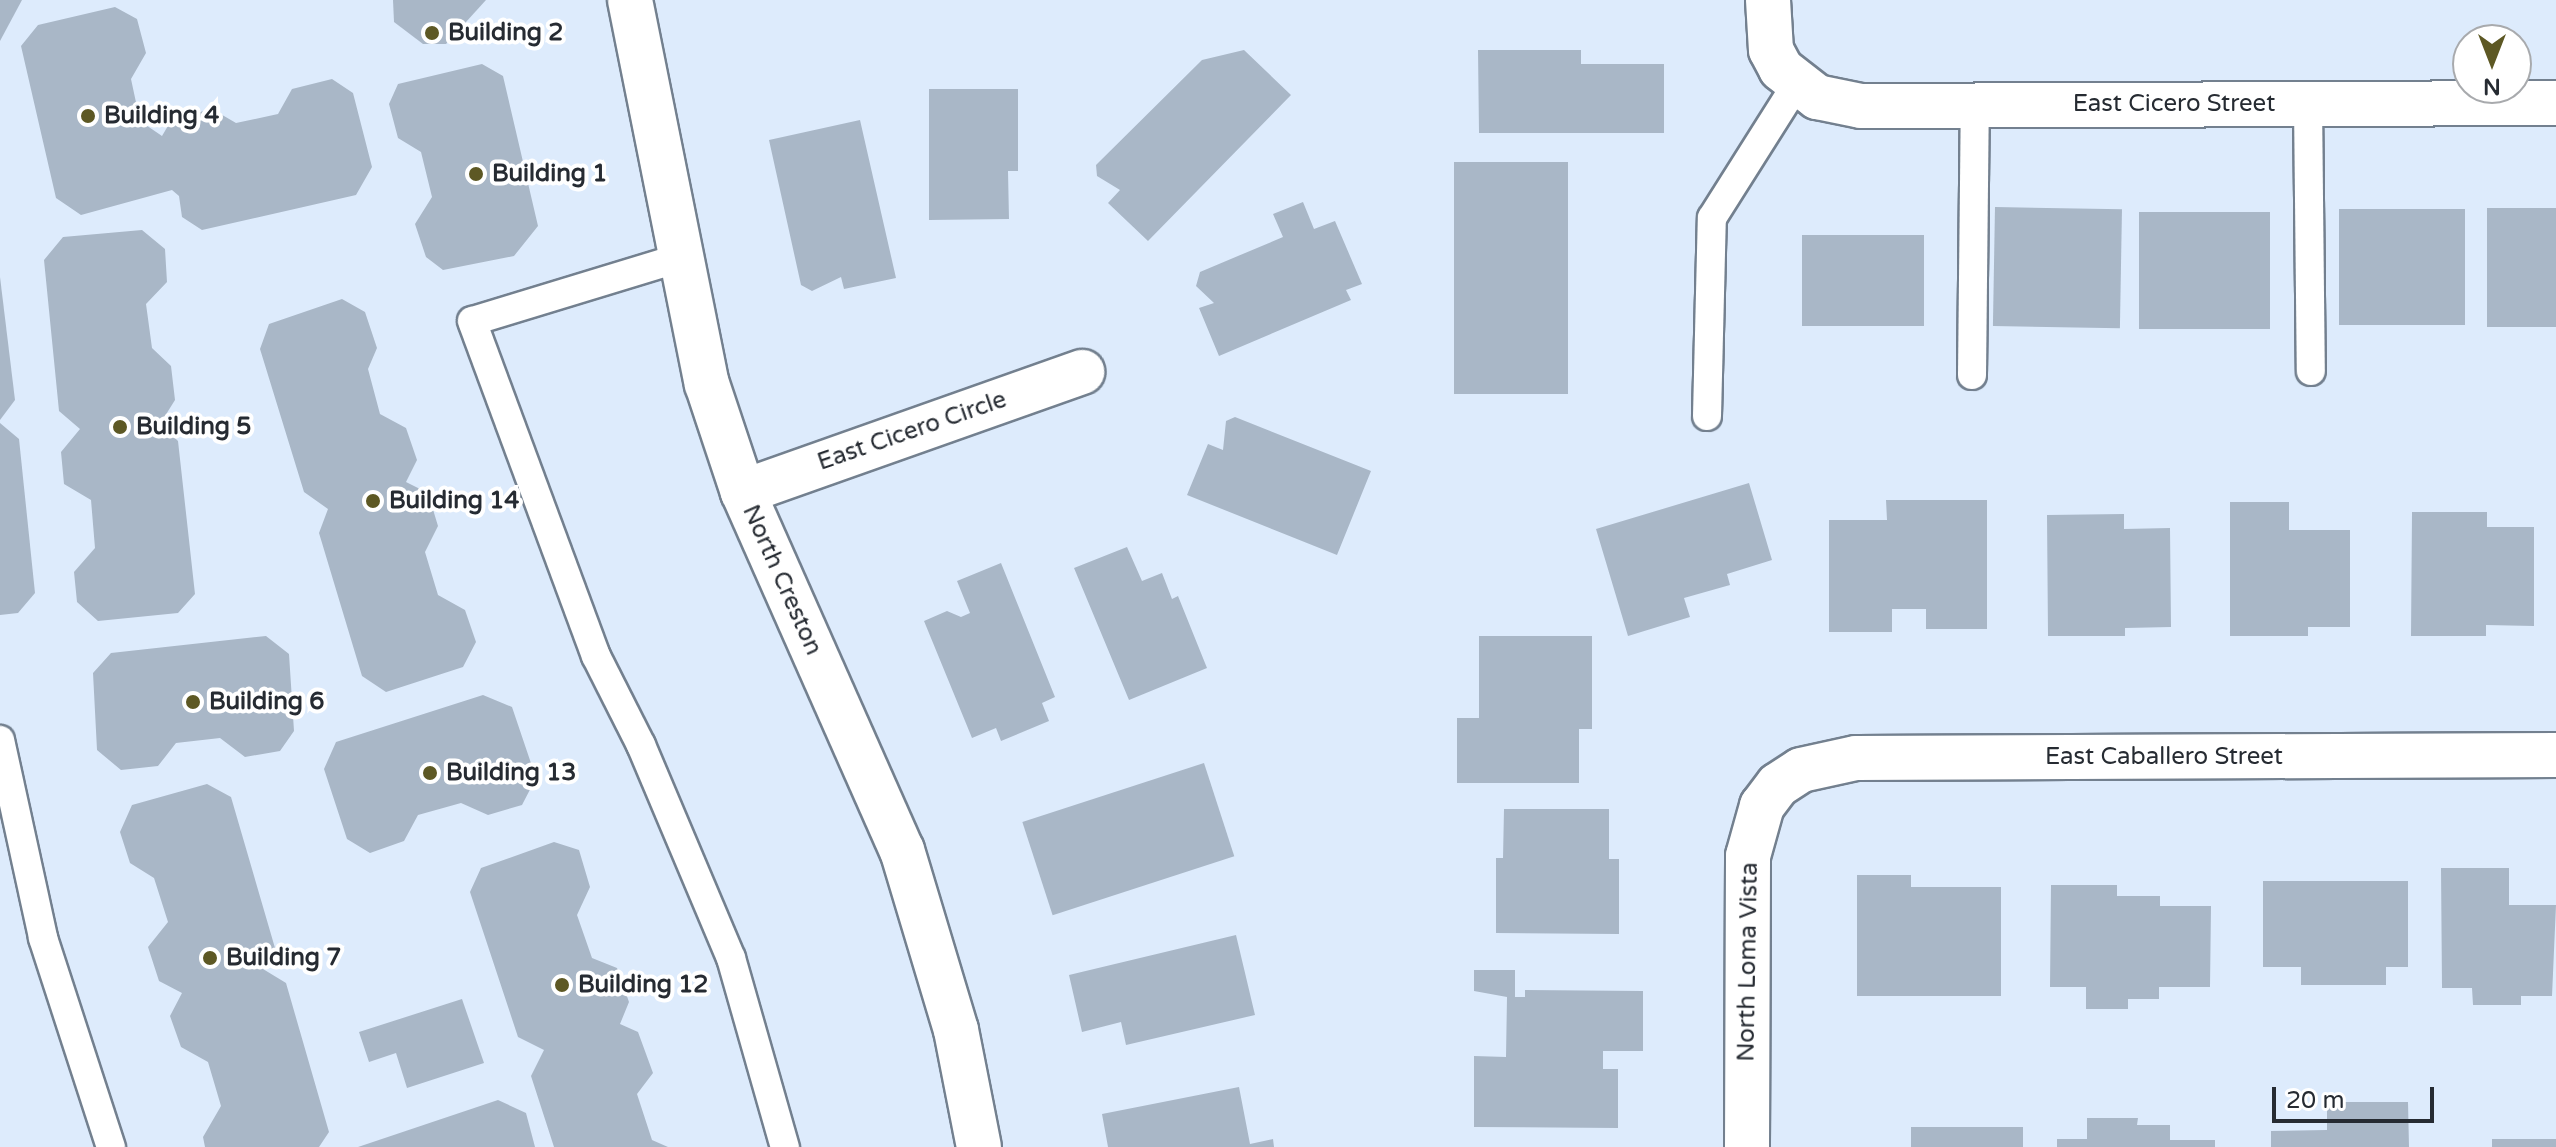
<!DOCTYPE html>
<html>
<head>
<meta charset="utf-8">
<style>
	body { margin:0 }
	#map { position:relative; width:2556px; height:1147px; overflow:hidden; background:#ddebfc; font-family:"Varela Round",sans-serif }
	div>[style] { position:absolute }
	.building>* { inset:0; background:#a9b7c7; transform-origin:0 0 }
	.roads { filter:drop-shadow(2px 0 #73808f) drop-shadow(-2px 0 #73808f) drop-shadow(0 2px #73808f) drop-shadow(0 -2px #73808f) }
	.lane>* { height:28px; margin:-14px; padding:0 14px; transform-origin:14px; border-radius:14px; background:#fff }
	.street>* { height:44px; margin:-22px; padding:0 22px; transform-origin:22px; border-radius:22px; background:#fff }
	.dots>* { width:22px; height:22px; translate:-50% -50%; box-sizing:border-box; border:4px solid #fff; border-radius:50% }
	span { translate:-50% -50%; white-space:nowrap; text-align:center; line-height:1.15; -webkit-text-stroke:8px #fff; paint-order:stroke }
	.poi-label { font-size:24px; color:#262b32; font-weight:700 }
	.left { translate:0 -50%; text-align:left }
	.street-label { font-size:24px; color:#262b32 }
	.north { position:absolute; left:2452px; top:24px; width:80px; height:80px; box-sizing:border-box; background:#fff; border:2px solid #a8aaad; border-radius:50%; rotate:180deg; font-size:22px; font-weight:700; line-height:32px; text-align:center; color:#262b32 }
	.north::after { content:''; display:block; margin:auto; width:28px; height:36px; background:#5d5824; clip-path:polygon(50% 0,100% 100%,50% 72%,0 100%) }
	.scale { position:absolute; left:2272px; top:1087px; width:162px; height:36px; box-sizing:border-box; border:4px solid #262b32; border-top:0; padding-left:10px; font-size:24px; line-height:28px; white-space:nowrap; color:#262b32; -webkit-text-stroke:6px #fff; paint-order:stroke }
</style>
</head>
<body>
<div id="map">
	<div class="building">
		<div style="clip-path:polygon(0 0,22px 0,0 41px)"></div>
		<div style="clip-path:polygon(393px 0,486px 0,446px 44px,423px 44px,394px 22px)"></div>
		<div style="clip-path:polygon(115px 7px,137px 19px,146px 53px,131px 79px,140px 121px,162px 136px,172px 119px,212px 109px,236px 123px,278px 114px,292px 89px,332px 79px,353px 93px,372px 167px,356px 195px,202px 230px,182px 217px,179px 196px,172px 190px,81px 215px,56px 198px,21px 46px,38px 25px)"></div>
		<div style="clip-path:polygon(1244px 50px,1291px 95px,1148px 241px,1108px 203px,1120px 190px,1097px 176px,1096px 165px,1202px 60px)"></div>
		<div style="clip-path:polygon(1478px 50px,1581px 50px,1581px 64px,1664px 64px,1664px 133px,1479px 133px)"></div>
		<div style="clip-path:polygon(482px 64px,503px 76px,538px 226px,514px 256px,443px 270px,426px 257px,415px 224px,432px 197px,421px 152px,398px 138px,389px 104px,398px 84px)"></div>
		<div style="clip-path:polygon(929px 89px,1018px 89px,1018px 171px,1008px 171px,1009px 219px,929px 220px)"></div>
		<div style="clip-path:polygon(860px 120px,896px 278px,844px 289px,841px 277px,812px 291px,801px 285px,769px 140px)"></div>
		<div style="left:1454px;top:162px;width:114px;height:232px"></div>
		<div style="clip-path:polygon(1303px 202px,1314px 229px,1335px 221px,1362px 284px,1346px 290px,1351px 300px,1219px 356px,1199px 308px,1214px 303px,1196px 286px,1200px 272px,1283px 237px,1273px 214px)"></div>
		<div style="left:1995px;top:207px;width:127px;height:119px;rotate:1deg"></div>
		<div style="left:2487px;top:208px;width:69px;height:119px"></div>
		<div style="left:2465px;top:209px;width:116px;height:126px;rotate:90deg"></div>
		<div style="left:2139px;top:212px;width:131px;height:117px"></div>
		<div style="clip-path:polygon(142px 230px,165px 249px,167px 282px,146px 304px,152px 348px,171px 366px,175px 400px,160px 424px,178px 441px,195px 594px,178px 613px,98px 621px,77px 602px,74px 572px,95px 548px,91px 500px,64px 484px,61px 452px,80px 429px,59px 411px,44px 260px,63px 237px)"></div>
		<div style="left:1802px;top:235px;width:122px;height:91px"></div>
		<div style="clip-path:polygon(0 277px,15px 400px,0 420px)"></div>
		<div style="clip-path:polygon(342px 299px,365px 312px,377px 348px,368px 369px,380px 414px,406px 428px,417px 460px,406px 482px,428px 493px,438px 526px,425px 552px,438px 595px,465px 610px,476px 642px,463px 667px,386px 692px,362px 676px,319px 533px,328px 509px,304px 492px,260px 349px,269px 324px)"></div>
		<div style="clip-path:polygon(1235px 417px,1371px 471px,1337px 555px,1187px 495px,1208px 444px,1223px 450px,1226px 421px)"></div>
		<div style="clip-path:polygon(0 423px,19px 439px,35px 593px,18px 613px,0 615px)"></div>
		<div style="clip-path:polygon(1749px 483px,1772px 560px,1727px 574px,1730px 585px,1684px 598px,1690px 617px,1628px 636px,1596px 529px)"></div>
		<div style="clip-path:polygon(1886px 500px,1987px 500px,1987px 629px,1926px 629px,1926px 609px,1892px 609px,1892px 632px,1829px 632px,1829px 520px,1887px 520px)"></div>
		<div style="clip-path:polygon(2230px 502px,2289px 502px,2289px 530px,2350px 530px,2350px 627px,2308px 627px,2308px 636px,2230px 636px)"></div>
		<div style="clip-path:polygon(2412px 512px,2487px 512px,2487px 527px,2534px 527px,2534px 626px,2486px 625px,2486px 636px,2411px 636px)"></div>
		<div style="clip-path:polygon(2124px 514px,2124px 529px,2170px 528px,2171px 627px,2125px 628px,2125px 636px,2048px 636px,2047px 515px)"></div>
		<div style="clip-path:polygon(1127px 547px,1142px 581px,1162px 573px,1172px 599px,1178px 596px,1207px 668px,1129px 700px,1074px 568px)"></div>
		<div style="clip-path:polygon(1001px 563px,1055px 697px,1042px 703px,1049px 721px,1001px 741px,996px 728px,972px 738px,924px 621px,947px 611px,961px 617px,970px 613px,957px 581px)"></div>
		<div style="clip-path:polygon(266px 636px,289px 654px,294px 731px,280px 751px,245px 757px,220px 738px,176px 743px,158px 766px,121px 770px,97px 750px,93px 673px,111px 653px)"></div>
		<div style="clip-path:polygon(1479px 636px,1592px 636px,1592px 729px,1579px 729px,1579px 783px,1457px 783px,1457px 718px,1479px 718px)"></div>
		<div style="clip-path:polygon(483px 695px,512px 707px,536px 778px,522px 805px,488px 815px,461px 803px,418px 815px,404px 841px,370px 853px,347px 839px,324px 769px,336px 742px)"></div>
		<div style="left:1204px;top:763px;width:98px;height:191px;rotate:72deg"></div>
		<div style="clip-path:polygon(207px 784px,231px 797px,275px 948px,263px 969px,286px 983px,329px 1132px,319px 1147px,205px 1147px,203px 1137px,221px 1106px,208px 1062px,181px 1047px,170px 1016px,182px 993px,159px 981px,148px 947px,168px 922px,154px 878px,130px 863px,120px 832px,132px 805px)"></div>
		<div style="clip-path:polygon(1504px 809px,1609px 809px,1609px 859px,1619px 859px,1619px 934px,1496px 933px,1496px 858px,1503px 858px)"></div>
		<div style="clip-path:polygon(554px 842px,579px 850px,590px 887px,577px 915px,592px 958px,617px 968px,629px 1002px,620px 1024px,638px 1032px,653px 1073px,637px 1094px,652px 1140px,668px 1147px,554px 1147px,531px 1076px,544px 1050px,518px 1037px,470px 892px,481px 868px)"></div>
		<div style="clip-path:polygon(2441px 868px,2509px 868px,2509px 905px,2556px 905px,2552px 996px,2521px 996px,2521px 1005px,2473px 1005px,2472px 988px,2442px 988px)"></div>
		<div style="clip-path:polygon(1857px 875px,1911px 875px,1911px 887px,2001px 887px,2001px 996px,1857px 996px)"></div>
		<div style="clip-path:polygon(2263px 881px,2408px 881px,2408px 967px,2386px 967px,2386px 985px,2301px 985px,2301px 967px,2263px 967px)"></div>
		<div style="clip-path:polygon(2051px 885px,2117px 885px,2117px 896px,2160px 896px,2160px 906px,2211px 906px,2210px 987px,2159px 987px,2159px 999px,2128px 999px,2128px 1009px,2086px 1009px,2086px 987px,2050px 987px)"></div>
		<div style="clip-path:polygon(1236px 935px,1255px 1015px,1126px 1045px,1121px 1022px,1082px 1032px,1069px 975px)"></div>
		<div style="clip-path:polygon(1474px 970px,1515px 970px,1515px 997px,1525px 997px,1525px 990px,1643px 991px,1643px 1051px,1603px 1051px,1603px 1069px,1618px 1069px,1618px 1128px,1474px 1127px,1474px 1056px,1506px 1057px,1507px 997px,1474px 991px)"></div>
		<div style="clip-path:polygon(462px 999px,484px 1063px,407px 1088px,396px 1053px,369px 1062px,359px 1032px)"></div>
		<div style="clip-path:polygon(1239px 1087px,1250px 1144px,1273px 1139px,1274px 1147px,1108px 1147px,1102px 1114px)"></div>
		<div style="clip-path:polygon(498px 1100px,526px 1113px,535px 1147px,358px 1147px)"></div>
		<div style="clip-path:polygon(2327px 1102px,2408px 1102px,2409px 1147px,2271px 1147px,2271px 1131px,2327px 1130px)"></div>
		<div style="clip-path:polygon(2087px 1118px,2138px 1118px,2137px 1125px,2170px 1125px,2170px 1140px,2215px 1140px,2215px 1147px,2057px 1147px,2057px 1139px,2087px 1139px)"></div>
		<div style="left:2023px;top:1127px;width:20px;height:112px;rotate:90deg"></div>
		<div style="left:2492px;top:1139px;width:64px;height:8px"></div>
	</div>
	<div class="roads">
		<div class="lane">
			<div style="left:2308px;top:103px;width:268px;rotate:89.4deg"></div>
			<div style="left:683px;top:257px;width:220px;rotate:163.1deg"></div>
			<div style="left:472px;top:321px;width:357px;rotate:69.7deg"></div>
			<div style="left:596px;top:656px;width:100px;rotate:63.2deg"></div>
			<div style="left:641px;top:745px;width:231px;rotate:67.1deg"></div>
			<div style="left:731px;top:958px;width:197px;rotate:74.1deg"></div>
			<div style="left:1972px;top:375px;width:270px;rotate:-89.4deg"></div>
			<div style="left:1707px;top:416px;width:198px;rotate:-88.6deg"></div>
			<div style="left:1712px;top:218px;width:157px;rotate:-57.7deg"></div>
			<div style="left:0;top:740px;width:203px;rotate:77.7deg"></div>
			<div style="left:43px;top:938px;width:220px;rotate:72deg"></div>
		</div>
		<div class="street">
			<div style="left:630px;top:0;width:392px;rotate:78.7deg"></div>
			<div style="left:707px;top:384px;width:114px;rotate:71.6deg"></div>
			<div style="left:743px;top:492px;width:392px;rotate:66.1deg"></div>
			<div style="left:902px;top:850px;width:188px;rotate:73.3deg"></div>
			<div style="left:956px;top:1030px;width:119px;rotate:78.9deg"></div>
			<div style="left:1768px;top:0;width:50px;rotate:86.6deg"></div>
			<div style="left:1771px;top:50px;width:21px;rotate:62deg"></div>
			<div style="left:1781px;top:69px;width:46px;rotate:37.9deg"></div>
			<div style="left:1817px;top:97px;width:45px;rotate:11.6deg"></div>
			<div style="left:1861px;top:106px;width:695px;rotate:-0.25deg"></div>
			<div style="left:743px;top:492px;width:360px;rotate:-19.5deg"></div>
			<div style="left:1747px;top:1147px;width:291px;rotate:-89.8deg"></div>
			<div style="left:1748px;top:856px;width:52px;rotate:-74.4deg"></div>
			<div style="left:1762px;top:806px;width:26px;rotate:-53deg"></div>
			<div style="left:1778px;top:785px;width:27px;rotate:-33deg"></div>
			<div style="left:1801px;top:770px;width:56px;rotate:-12.3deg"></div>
			<div style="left:1856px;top:758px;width:700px;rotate:-0.25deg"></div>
		</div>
	</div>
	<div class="dots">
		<div style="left:432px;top:33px;background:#5d5824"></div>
		<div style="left:88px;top:116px;background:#5d5824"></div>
		<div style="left:476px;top:174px;background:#5d5824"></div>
		<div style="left:120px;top:427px;background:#5d5824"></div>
		<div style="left:373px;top:501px;background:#5d5824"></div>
		<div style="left:193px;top:702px;background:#5d5824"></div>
		<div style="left:430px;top:773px;background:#5d5824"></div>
		<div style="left:210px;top:958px;background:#5d5824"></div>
		<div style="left:562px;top:985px;background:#5d5824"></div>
	</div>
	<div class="poi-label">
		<span class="left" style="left:448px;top:33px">Building 2</span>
		<span class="left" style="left:104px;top:116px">Building 4</span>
		<span class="left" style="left:492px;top:174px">Building 1</span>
		<span class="left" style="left:136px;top:427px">Building 5</span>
		<span class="left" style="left:389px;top:501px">Building 14</span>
		<span class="left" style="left:209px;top:702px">Building 6</span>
		<span class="left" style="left:446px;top:773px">Building 13</span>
		<span class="left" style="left:226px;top:958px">Building 7</span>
		<span class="left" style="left:578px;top:985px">Building 12</span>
	</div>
	<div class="street-label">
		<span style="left:2174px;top:104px">East Cicero Street</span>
		<span style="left:912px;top:431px;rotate:-19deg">East Cicero Circle</span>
		<span style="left:782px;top:580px;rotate:66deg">North Creston</span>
		<span style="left:2164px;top:757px">East Caballero Street</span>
		<span style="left:1748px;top:962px;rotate:-89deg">North Loma Vista</span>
	</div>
	<div class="north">N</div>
	<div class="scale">20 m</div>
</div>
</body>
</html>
